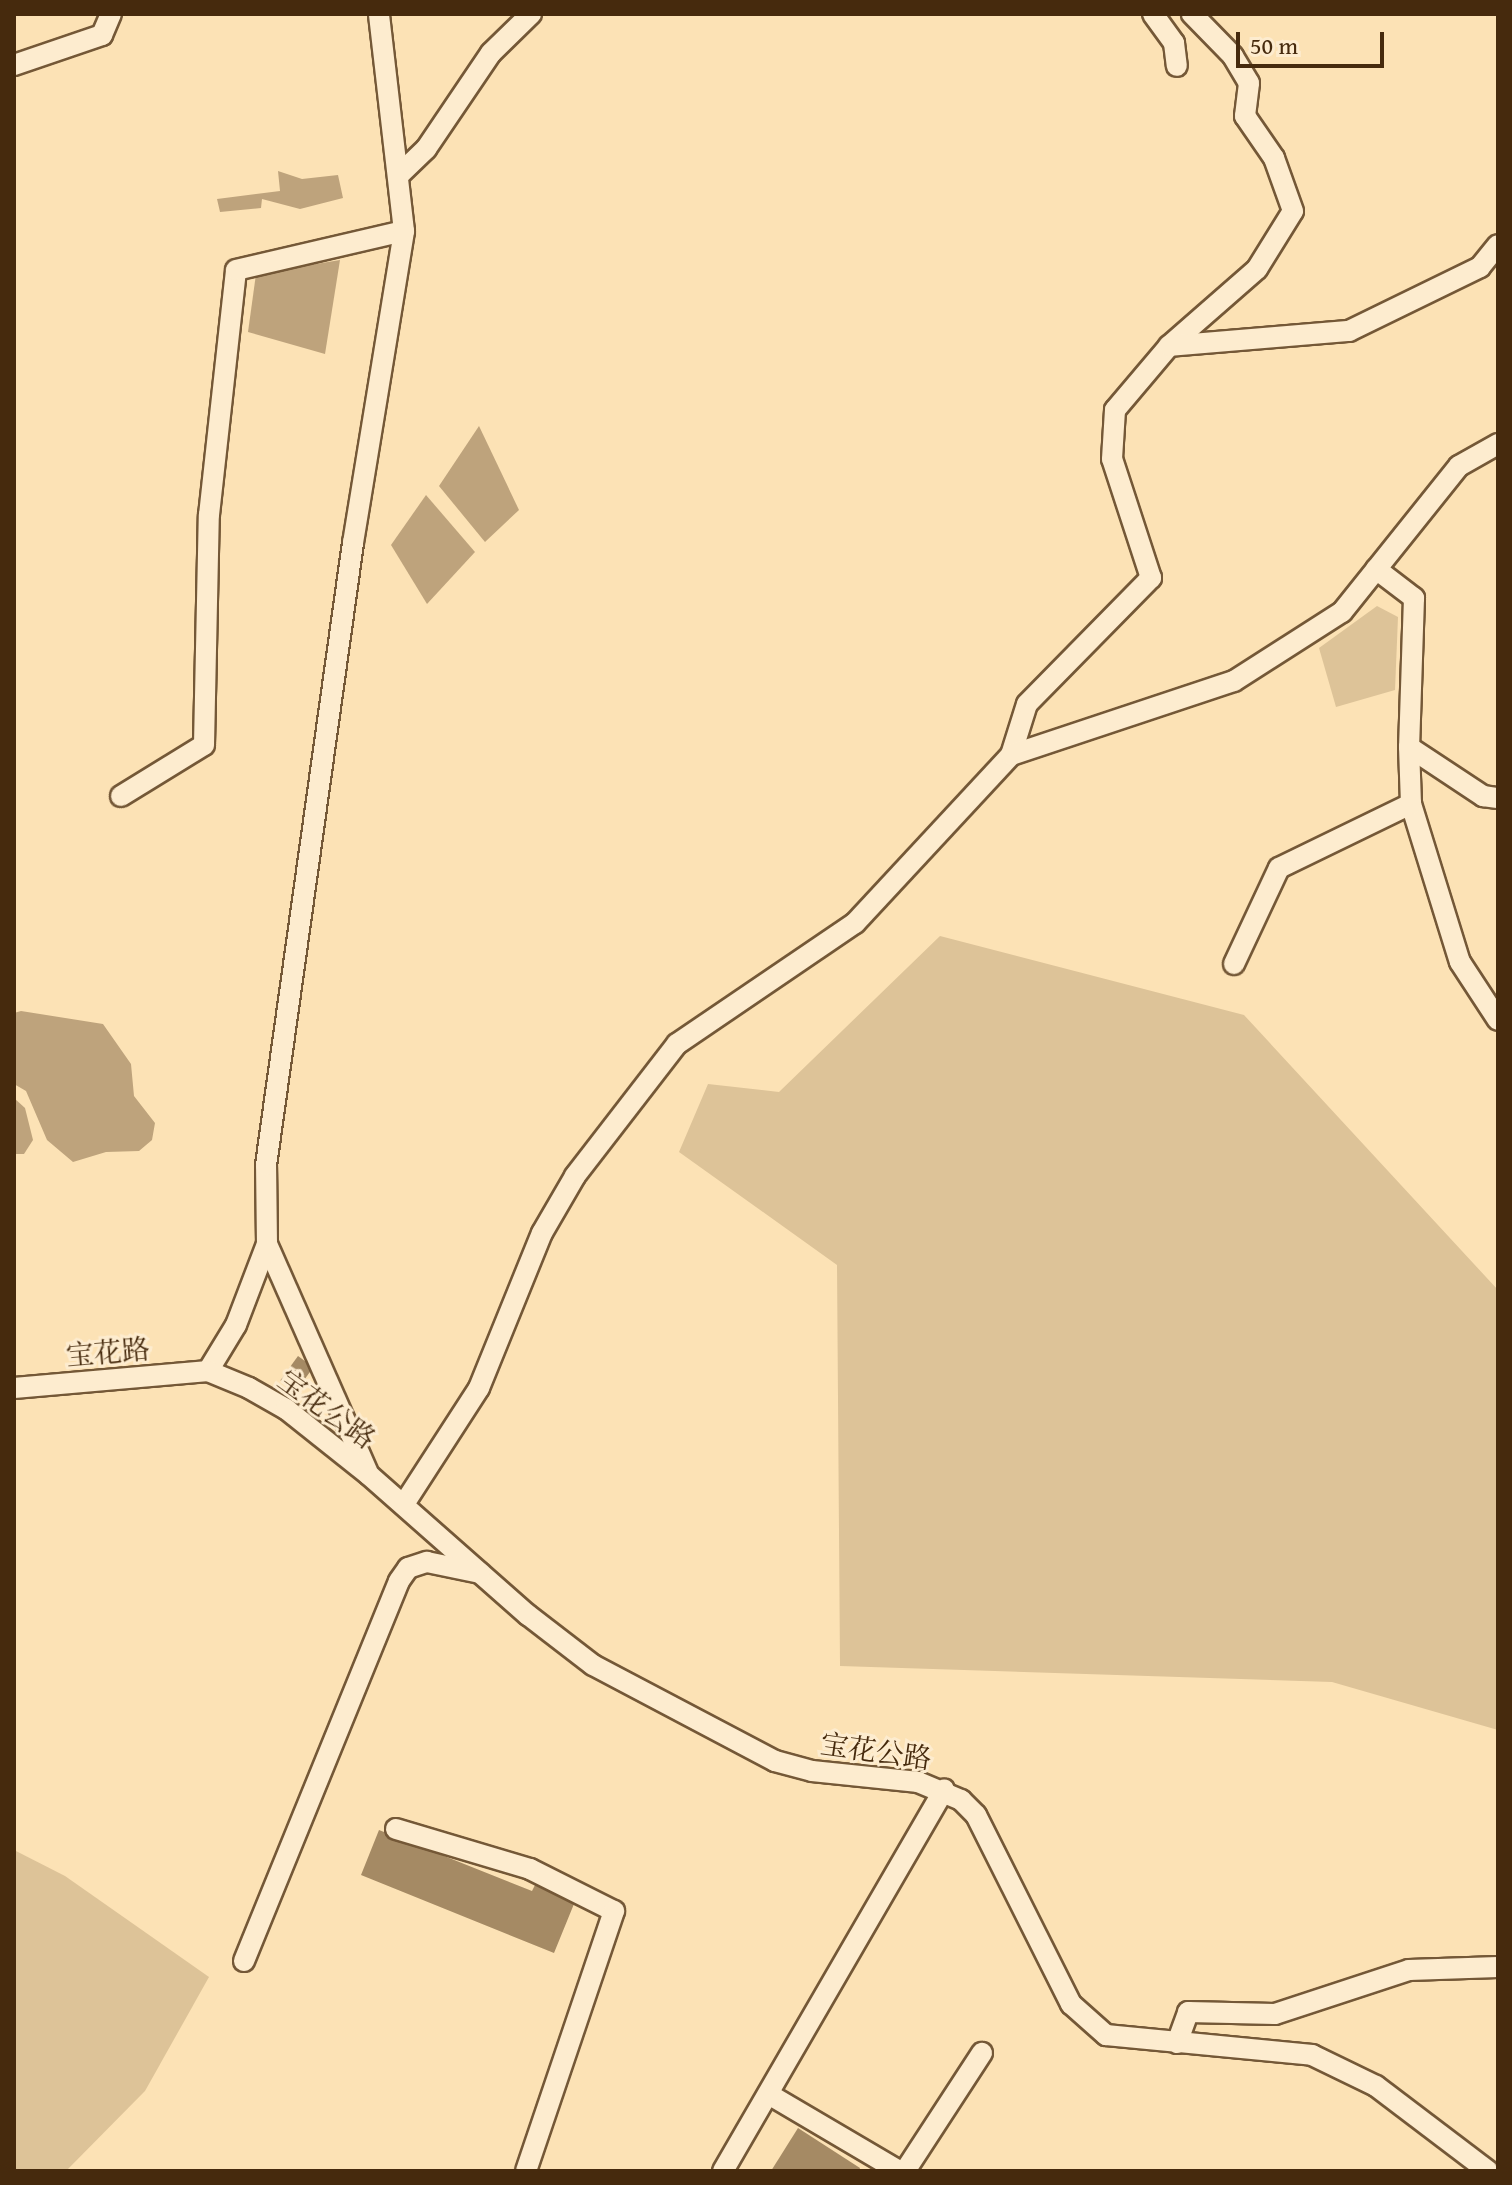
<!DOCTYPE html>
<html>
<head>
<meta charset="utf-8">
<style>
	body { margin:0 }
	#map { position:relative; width:1512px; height:2185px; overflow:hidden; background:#fce2b5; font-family:"Gentium Book Plus","Noto Serif SC",serif }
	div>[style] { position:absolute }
	.green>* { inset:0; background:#ddc398 }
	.water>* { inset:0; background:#bea37c }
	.building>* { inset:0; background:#a58a64; transform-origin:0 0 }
	.roads { filter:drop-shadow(2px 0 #745837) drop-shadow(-2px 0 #745837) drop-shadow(0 2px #745837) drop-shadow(0 -2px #745837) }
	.minor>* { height:20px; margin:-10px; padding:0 10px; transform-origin:10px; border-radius:10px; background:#fdeccf }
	span { translate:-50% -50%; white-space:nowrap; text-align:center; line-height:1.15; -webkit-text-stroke:6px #fdeccf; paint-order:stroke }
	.street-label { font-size:28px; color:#462a0d }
	.frame { position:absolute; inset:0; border:16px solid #462a0d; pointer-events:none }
	.scale { position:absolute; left:1236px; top:32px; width:148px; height:36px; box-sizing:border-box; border:4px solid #462a0d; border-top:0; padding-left:10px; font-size:24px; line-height:28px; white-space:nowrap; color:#462a0d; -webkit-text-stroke:6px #fdeccf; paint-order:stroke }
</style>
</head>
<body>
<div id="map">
	<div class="green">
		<div style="clip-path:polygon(1377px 606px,1398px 617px,1395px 690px,1336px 707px,1319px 648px)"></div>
		<div style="clip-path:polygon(940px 936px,1244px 1015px,1498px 1290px,1498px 1730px,1332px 1682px,840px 1666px,837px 1265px,679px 1152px,708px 1084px,779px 1092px)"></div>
		<div style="clip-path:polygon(14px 1850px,65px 1876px,209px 1977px,145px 2091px,66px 2171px,14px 2171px)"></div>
	</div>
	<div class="water">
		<div style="clip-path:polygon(278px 171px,302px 179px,338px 175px,343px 198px,300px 209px,262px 199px,261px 208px,220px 212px,217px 199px,280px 191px)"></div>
		<div style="clip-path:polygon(340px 260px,325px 354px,248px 332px,256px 274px)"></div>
		<div style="clip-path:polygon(479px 426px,519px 510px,485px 542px,439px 486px)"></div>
		<div style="clip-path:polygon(426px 495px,475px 552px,427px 604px,391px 545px)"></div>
		<div style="clip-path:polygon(21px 1011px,103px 1024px,131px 1064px,134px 1096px,155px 1123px,152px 1140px,139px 1151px,106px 1152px,73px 1162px,47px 1140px,26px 1091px,14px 1084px,14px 1013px)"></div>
		<div style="clip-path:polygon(14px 1098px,25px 1108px,33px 1140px,24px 1154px,14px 1154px)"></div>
	</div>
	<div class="building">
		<div style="left:298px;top:1356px;width:19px;height:30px;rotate:36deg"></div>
		<div style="clip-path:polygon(379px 1830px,532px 1891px,536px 1883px,576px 1899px,554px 1953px,361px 1875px)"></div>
		<div style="clip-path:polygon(798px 2128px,860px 2168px,859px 2171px,771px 2171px)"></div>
	</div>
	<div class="roads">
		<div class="minor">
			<div style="left:1153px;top:14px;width:36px;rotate:54deg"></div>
			<div style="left:1174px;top:43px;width:23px;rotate:83deg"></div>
			<div style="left:14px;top:65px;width:93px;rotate:-18.8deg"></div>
			<div style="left:102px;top:35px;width:23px;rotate:-67deg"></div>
			<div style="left:401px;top:173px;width:35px;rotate:-44deg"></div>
			<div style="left:426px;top:149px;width:116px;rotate:-55.9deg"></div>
			<div style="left:491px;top:53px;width:56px;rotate:-44.3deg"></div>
			<div style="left:1169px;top:346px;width:117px;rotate:-41.2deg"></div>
			<div style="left:1257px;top:269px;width:68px;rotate:-58.2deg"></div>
			<div style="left:1293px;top:211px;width:56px;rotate:-109.7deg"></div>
			<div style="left:1274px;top:158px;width:51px;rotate:-124.6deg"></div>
			<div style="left:1245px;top:116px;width:33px;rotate:-83deg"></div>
			<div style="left:1249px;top:83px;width:31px;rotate:-121deg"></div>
			<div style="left:1233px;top:56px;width:59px;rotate:-134.3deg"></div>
			<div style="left:1376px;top:569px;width:48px;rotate:37.3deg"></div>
			<div style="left:1414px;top:598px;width:149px;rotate:91.9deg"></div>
			<div style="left:1409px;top:747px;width:89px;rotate:33.5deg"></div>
			<div style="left:1483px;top:796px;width:15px;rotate:8deg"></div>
			<div style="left:1011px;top:755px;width:53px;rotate:-72.6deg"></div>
			<div style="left:1027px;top:704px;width:177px;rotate:-45.5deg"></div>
			<div style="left:1151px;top:578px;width:125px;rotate:-108.1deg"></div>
			<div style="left:1112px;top:459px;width:49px;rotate:-86.5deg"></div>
			<div style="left:1115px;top:410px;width:84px;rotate:-49.8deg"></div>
			<div style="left:1169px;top:346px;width:181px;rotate:-4.8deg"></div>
			<div style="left:1349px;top:331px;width:146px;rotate:-26deg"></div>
			<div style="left:1480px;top:267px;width:28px;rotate:-51deg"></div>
			<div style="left:121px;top:796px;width:97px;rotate:-31.6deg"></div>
			<div style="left:204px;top:745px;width:230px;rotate:-88.8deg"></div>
			<div style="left:209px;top:515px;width:246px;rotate:-83.7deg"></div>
			<div style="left:236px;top:270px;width:172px;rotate:-13.1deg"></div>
			<div style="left:1411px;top:804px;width:165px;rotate:72.8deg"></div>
			<div style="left:1460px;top:962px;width:69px;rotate:56.8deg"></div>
			<div style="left:1234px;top:964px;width:106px;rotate:-64.9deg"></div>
			<div style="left:1279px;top:868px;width:147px;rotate:-25.9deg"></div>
			<div style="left:1411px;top:804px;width:57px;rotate:-92deg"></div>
			<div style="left:267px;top:1244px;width:248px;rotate:66.2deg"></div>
			<div style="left:208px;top:1371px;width:54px;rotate:-58.7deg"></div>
			<div style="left:236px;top:1325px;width:87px;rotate:-69.1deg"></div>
			<div style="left:267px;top:1244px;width:79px;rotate:-90.7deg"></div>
			<div style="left:266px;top:1165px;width:628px;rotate:-82.04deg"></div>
			<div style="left:353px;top:543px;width:316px;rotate:-80.7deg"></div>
			<div style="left:404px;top:231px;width:218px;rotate:-96.6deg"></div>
			<div style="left:14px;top:1388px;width:195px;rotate:-5deg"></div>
			<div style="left:208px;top:1371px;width:44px;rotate:22.5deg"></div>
			<div style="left:249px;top:1388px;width:43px;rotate:29.6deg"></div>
			<div style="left:286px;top:1409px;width:106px;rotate:38.5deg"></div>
			<div style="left:369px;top:1475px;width:212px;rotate:41.4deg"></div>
			<div style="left:528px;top:1615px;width:82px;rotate:37.6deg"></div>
			<div style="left:593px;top:1665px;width:206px;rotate:27.8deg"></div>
			<div style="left:775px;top:1761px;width:38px;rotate:15deg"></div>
			<div style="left:812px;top:1771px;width:107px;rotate:5.9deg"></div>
			<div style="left:918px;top:1782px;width:47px;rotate:22.7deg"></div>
			<div style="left:961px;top:1800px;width:21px;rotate:45deg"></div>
			<div style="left:976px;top:1815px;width:212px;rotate:63.3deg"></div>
			<div style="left:1071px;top:2004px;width:47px;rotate:41.5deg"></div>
			<div style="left:1106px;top:2035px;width:207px;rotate:5.5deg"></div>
			<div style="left:1312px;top:2055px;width:71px;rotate:25.8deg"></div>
			<div style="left:1376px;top:2086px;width:141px;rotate:37.2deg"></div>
			<div style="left:404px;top:1504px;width:138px;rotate:-57.1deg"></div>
			<div style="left:479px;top:1388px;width:167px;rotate:-67.9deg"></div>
			<div style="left:542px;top:1233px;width:66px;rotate:-59.9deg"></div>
			<div style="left:575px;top:1176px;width:167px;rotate:-52.3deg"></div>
			<div style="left:677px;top:1044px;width:215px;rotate:-34.2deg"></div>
			<div style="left:855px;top:923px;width:229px;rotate:-47.1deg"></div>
			<div style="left:1011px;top:755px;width:235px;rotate:-18.4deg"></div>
			<div style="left:1234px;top:681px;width:128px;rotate:-32.6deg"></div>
			<div style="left:1342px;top:612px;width:187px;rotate:-51.3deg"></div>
			<div style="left:1459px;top:466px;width:45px;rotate:-29.4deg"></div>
			<div style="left:396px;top:1829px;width:140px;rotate:16.6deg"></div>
			<div style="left:530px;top:1869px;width:94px;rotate:26.6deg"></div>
			<div style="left:614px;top:1911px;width:274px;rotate:108.7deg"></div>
			<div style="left:244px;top:1961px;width:410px;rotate:-67.8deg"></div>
			<div style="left:399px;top:1581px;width:16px;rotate:-55deg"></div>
			<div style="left:408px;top:1568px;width:20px;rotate:-18deg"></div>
			<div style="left:427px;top:1562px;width:54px;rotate:11.7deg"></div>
			<div style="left:1177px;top:2043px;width:33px;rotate:-70deg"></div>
			<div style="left:1188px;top:2012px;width:87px;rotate:1.3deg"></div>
			<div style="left:1275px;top:2014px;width:141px;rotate:-18.2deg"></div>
			<div style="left:1409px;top:1970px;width:89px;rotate:-1.9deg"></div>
			<div style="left:770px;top:2095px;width:150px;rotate:30.5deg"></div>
			<div style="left:723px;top:2171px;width:441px;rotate:-59.9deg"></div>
			<div style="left:905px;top:2171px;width:141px;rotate:-56.9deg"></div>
		</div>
	</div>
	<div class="street-label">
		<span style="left:108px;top:1352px;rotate:-5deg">宝花路</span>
		<span style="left:327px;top:1409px;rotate:36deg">宝花公路</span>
		<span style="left:876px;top:1751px;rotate:8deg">宝花公路</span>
	</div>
	<div class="frame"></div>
	<div class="scale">50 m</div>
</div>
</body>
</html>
